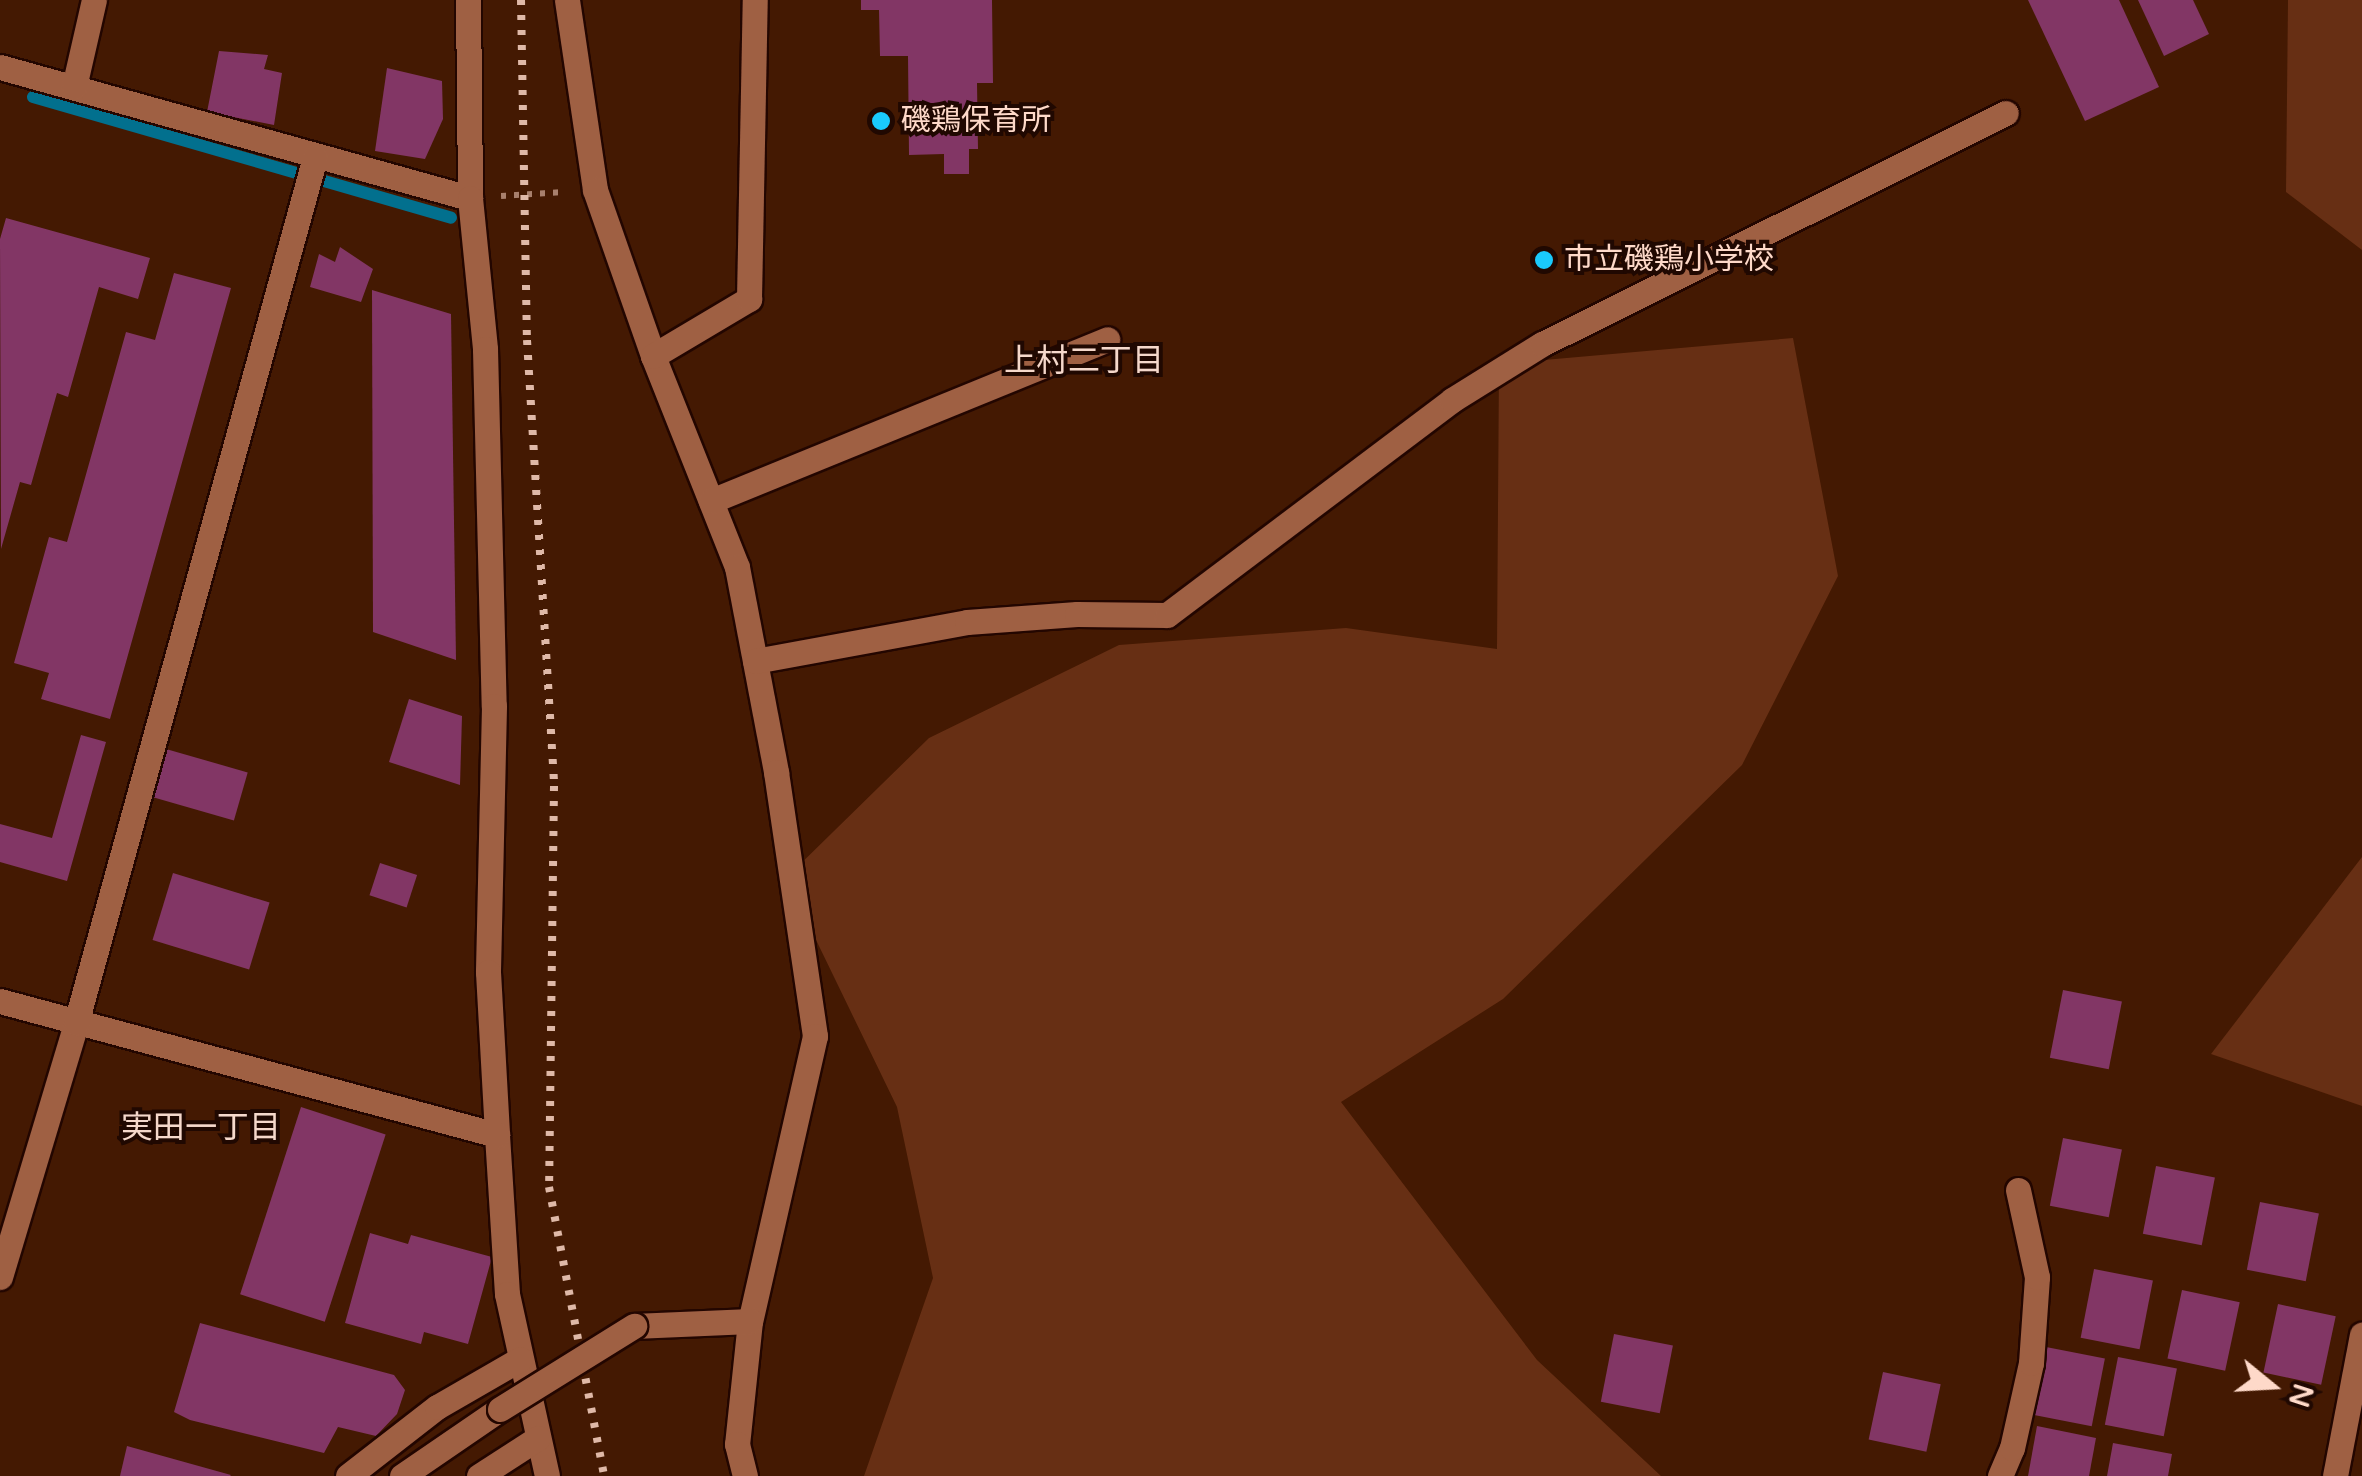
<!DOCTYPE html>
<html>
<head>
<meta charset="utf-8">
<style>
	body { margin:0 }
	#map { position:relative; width:2362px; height:1476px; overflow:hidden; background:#441902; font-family:"Varela Round","Noto Sans JP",sans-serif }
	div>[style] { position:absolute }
	.green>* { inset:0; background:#672f14 }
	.stream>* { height:12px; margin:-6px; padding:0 6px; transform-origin:6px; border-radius:6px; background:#02708e }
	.building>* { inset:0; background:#823665; transform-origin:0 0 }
	.path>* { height:6px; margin-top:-3px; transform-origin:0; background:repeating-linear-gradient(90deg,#a8806d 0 5px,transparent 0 13px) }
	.roads { filter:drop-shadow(2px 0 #230600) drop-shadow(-2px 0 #230600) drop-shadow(0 2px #230600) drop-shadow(0 -2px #230600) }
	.minor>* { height:25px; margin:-12.5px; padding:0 12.5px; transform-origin:12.5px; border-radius:12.5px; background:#9f6043 }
	.rail>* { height:8px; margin-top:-4px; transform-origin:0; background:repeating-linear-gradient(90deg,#dfb9a8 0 5px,transparent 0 15px) }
	.bridges { filter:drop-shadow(2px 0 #230600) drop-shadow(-2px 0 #230600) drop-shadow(0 2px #230600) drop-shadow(0 -2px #230600) }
	.minor-bridge>* { height:25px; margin:-12.5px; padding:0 12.5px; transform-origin:12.5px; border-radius:12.5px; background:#9f6043 }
	.dots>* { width:28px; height:28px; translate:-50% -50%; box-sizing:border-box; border:5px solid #200801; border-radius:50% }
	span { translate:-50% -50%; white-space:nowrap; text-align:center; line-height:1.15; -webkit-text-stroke:8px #200801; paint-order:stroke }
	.poi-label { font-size:30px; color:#fed9c9 }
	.left { translate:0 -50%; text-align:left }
	.neighbourhood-label { font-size:32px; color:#f5d8cb }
	.north { position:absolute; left:2222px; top:1336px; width:100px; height:100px; -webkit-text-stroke:8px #200801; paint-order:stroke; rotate:108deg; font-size:28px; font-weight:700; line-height:40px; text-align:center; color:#fed9c9 }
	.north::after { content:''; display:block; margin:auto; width:35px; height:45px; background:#fed9c9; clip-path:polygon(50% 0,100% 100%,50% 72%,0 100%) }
</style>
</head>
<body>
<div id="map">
	<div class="green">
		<div style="clip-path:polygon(2288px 0,2362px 0,2362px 250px,2286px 192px)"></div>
		<div style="clip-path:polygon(1793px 338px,1838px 576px,1742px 765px,1503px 999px,1341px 1102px,1537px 1360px,1661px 1476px,864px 1476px,933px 1278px,897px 1107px,786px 878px,929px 738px,1119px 645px,1346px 628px,1497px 649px,1499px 364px)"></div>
		<div style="clip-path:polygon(2362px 857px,2362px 1106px,2211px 1054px)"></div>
	</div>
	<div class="stream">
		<div style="left:33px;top:97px;width:435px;rotate:16.1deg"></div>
	</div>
	<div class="building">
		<div style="clip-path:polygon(861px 0,992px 0,993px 83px,977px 83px,978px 149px,969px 149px,969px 174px,944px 174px,944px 154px,909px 155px,908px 56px,880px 56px,879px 10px,861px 10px)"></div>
		<div style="clip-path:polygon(2028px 0,2119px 0,2159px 87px,2085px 121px)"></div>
		<div style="clip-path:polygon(2138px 0,2193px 0,2209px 34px,2164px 56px)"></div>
		<div style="clip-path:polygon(219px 51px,268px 55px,264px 69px,282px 73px,274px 125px,207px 112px)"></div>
		<div style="clip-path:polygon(387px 68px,442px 81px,443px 119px,425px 159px,375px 151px)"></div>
		<div style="clip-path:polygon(6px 218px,150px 258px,138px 299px,99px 287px,68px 397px,57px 393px,31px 485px,20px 482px,1px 549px,0 239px)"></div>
		<div style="clip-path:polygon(340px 247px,373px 269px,361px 302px,310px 287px,319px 254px,335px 262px)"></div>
		<div style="clip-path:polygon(174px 273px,231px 288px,110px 719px,41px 699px,49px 673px,14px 663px,49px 537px,67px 542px,126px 332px,155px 340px)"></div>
		<div style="clip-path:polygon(372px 290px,451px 314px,456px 660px,373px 632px)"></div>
		<div style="clip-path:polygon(409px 699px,462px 716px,460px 785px,389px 762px)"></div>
		<div style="clip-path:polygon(81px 735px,106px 742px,67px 881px,0 862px,0 824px,52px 838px)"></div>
		<div style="left:166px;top:749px;width:85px;height:50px;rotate:16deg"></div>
		<div style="left:380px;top:863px;width:39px;height:34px;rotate:18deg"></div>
		<div style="left:173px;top:873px;width:101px;height:70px;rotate:17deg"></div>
		<div style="left:2063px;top:990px;width:60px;height:69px;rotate:11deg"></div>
		<div style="left:301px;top:1107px;width:89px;height:197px;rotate:18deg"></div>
		<div style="left:2063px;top:1138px;width:60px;height:69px;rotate:11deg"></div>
		<div style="left:2156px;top:1166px;width:60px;height:69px;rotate:11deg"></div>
		<div style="left:2260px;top:1202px;width:60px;height:69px;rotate:11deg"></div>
		<div style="clip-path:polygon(370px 1233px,408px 1244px,411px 1235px,492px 1257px,468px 1344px,424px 1332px,421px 1344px,345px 1323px)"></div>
		<div style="left:2094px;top:1269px;width:60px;height:70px;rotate:11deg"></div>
		<div style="left:2182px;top:1290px;width:59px;height:70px;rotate:12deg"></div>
		<div style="left:2278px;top:1304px;width:59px;height:70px;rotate:12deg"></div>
		<div style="clip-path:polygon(200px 1323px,394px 1375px,405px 1390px,397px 1414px,376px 1436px,338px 1427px,324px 1453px,190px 1420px,174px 1412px)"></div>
		<div style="left:1614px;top:1334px;width:60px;height:69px;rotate:11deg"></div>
		<div style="left:2046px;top:1347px;width:60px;height:69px;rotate:11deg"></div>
		<div style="left:2118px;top:1357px;width:60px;height:69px;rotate:11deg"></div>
		<div style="left:1883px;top:1372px;width:59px;height:69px;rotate:12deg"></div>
		<div style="clip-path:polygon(2037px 1426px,2096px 1438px,2089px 1476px,2028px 1476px)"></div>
		<div style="clip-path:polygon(2113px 1443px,2172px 1454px,2168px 1476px,2107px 1476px)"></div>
		<div style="clip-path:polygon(127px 1446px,231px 1475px,230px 1476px,120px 1476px)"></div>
	</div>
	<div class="path">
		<div style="left:501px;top:196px;width:63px;rotate:-3.6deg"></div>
	</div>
	<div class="roads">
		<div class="minor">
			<div style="left:468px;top:0;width:198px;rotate:89.4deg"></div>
			<div style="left:567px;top:0;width:192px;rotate:81.6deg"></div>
			<div style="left:595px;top:190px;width:176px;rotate:70.7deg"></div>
			<div style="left:653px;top:356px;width:227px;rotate:68.3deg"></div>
			<div style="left:737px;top:567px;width:209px;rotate:79.2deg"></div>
			<div style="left:776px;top:772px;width:267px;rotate:81.6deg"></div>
			<div style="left:815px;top:1036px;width:292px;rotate:102.8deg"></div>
			<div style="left:750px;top:1321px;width:124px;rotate:96deg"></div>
			<div style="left:737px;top:1444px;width:33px;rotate:76deg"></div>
			<div style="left:0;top:67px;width:488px;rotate:15.6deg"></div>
			<div style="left:470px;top:198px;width:152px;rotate:84.3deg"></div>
			<div style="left:485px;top:349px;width:357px;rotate:88.6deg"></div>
			<div style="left:494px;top:706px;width:266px;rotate:91.3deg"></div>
			<div style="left:488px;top:972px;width:163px;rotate:86.8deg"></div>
			<div style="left:497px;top:1135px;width:159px;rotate:86.4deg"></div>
			<div style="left:507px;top:1294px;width:186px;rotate:77.6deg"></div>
			<div style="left:74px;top:87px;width:89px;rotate:-77.1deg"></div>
			<div style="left:653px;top:356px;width:112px;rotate:-30.7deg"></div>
			<div style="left:749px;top:299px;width:299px;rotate:-88.9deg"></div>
			<div style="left:711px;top:501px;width:428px;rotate:-22.2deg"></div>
			<div style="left:755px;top:661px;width:216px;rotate:-10.4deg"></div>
			<div style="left:967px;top:622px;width:110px;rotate:-4.2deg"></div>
			<div style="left:1077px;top:614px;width:90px;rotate:0.6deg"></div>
			<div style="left:1167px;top:615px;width:357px;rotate:-37deg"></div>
			<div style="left:1452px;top:400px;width:106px;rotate:-31.9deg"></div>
			<div style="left:1542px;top:344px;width:518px;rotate:-26.47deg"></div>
			<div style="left:0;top:1001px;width:515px;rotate:15.09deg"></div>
			<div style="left:0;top:1277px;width:265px;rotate:-73.3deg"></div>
			<div style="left:76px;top:1023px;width:898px;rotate:-74.57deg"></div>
			<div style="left:634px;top:1326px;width:116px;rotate:-2.5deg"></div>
			<div style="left:348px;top:1476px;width:113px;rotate:-37.8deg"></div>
			<div style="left:437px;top:1407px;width:96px;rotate:-30deg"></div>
			<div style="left:402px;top:1476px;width:119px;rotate:-34.4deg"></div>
			<div style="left:479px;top:1476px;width:70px;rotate:-32.8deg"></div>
			<div style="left:2000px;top:1476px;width:30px;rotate:-67deg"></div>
			<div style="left:2012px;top:1448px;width:87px;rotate:-77.4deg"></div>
			<div style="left:2031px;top:1363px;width:86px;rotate:-86deg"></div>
			<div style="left:2037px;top:1277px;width:89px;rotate:-102.3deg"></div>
			<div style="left:2335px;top:1476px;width:144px;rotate:-79.2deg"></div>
		</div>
	</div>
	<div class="rail">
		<div style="left:521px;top:0;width:340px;rotate:89deg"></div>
		<div style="left:527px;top:340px;width:447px;rotate:86.5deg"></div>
		<div style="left:554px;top:786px;width:401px;rotate:90.7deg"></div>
		<div style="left:549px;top:1187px;width:294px;rotate:79.2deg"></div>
	</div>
	<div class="bridges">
		<div class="minor-bridge">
			<div style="left:500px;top:1409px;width:158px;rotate:-31.8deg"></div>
		</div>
	</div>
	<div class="dots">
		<div style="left:881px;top:121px;background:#1acafc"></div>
		<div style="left:1544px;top:260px;background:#1acafc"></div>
	</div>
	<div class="poi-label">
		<span class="left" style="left:901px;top:121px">磯鶏保育所</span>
		<span class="left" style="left:1564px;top:260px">市立磯鶏小学校</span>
	</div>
	<div class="neighbourhood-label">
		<span style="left:1084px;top:361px">上村二丁目</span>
		<span style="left:201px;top:1128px">実田一丁目</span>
	</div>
	<div class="north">N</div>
</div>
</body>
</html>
